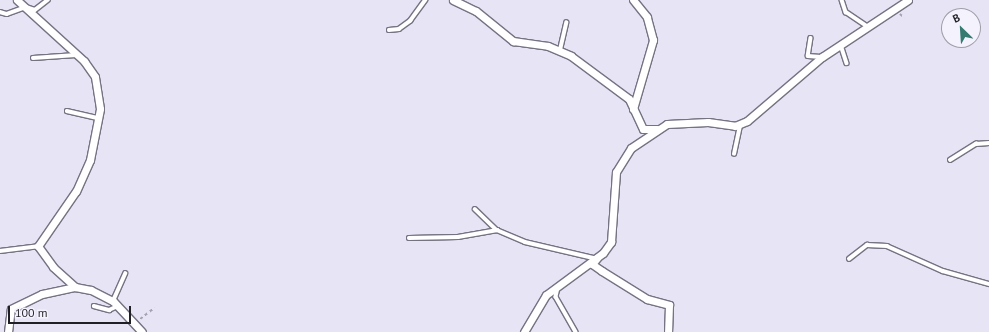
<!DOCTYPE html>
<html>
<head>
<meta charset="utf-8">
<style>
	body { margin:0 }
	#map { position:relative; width:989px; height:332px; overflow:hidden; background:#e6e4f5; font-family:"PT Sans",sans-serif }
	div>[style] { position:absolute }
	.path>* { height:1.5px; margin-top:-0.75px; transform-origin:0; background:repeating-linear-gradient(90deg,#a5a3b1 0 3px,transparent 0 6px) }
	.roads { filter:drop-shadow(1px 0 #757382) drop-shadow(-1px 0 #757382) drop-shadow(0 1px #757382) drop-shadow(0 -1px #757382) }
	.lane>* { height:3.5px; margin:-1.75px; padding:0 1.75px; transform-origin:1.75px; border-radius:1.75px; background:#fff }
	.street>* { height:7px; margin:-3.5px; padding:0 3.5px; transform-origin:3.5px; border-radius:3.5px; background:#fff }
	span { translate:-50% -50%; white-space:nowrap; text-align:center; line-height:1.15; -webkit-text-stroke:4px #f4f2fd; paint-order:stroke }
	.north { position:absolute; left:941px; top:8px; width:40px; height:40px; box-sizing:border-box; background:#f4f2fd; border:1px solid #9f9ea7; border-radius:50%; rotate:335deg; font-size:11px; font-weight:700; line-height:16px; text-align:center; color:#201f26 }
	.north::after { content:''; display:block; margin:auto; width:14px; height:18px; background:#357b70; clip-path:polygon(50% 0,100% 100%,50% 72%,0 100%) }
	.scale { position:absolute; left:8px; top:306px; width:123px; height:18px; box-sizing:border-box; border:2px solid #201f26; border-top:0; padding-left:5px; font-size:12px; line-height:14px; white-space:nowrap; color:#201f26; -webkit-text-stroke:3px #f4f2fd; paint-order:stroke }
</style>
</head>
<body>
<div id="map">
	<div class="path">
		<div style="left:900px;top:14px;width:6px;rotate:39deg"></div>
		<div style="left:140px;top:319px;width:18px;rotate:-38deg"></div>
	</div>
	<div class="roads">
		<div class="lane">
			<div style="left:842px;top:0;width:13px;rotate:72deg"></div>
			<div style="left:846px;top:12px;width:25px;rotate:34deg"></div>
			<div style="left:0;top:12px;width:7px;rotate:16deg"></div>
			<div style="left:7px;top:14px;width:20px;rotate:-20deg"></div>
			<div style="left:26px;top:7px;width:9px;rotate:18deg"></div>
			<div style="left:35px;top:10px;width:16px;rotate:-38deg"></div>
			<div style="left:389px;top:30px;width:10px;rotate:-6deg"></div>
			<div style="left:399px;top:29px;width:14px;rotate:-36deg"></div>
			<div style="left:410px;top:21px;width:26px;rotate:-54deg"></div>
			<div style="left:811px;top:38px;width:18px;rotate:99deg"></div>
			<div style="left:808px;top:56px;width:13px;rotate:4deg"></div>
			<div style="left:841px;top:45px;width:19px;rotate:72deg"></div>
			<div style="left:560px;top:50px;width:28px;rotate:-77deg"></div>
			<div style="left:33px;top:58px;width:43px;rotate:-4deg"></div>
			<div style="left:67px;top:111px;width:32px;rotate:13deg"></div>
			<div style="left:734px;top:154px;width:30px;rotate:-78deg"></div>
			<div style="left:950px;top:160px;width:31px;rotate:-32deg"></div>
			<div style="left:976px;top:144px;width:13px;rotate:-4deg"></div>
			<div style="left:475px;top:209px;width:30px;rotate:44deg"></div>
			<div style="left:497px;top:230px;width:30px;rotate:23deg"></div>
			<div style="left:525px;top:242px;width:71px;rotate:13.1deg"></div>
			<div style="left:409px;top:238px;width:49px;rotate:-1.2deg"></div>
			<div style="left:458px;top:237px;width:40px;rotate:-10deg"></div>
			<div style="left:0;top:251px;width:38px;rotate:-7deg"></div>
			<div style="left:849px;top:259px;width:23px;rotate:-38deg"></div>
			<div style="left:867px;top:245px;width:20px;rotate:3deg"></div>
			<div style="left:887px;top:246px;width:61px;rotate:24.1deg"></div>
			<div style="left:943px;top:271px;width:48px;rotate:15.8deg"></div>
			<div style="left:558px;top:288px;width:9px;rotate:103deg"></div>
			<div style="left:556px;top:297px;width:40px;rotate:60.3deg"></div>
			<div style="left:113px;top:301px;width:30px;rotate:-66deg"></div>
			<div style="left:94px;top:306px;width:16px;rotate:15deg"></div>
			<div style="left:109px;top:310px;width:10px;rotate:-24deg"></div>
		</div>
		<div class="street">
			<div style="left:17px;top:0;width:91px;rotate:42.3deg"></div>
			<div style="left:84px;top:61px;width:19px;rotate:55deg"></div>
			<div style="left:95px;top:77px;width:32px;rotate:81deg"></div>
			<div style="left:100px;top:109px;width:52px;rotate:101.1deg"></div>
			<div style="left:90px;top:160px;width:34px;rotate:114deg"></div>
			<div style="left:76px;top:191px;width:67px;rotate:124.6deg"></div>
			<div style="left:38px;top:246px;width:26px;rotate:54deg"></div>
			<div style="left:53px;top:267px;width:30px;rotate:42deg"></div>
			<div style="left:75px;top:287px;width:16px;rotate:11deg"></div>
			<div style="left:91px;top:290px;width:25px;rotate:27deg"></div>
			<div style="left:113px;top:301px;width:42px;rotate:46.9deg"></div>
			<div style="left:453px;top:0;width:25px;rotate:26deg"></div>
			<div style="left:476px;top:11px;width:48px;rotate:39deg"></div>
			<div style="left:513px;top:41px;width:35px;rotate:8deg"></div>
			<div style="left:548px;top:46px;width:25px;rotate:23deg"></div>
			<div style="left:571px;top:56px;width:72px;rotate:36.6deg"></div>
			<div style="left:629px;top:99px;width:33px;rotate:65deg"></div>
			<div style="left:643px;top:129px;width:14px"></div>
			<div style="left:633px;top:109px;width:72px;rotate:-73.8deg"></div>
			<div style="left:653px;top:40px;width:24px;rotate:-105deg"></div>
			<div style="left:647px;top:17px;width:22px;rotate:-129deg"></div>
			<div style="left:597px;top:258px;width:8px;rotate:130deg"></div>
			<div style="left:592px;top:264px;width:12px;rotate:35deg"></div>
			<div style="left:602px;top:271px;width:53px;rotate:31.9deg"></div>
			<div style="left:647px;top:299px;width:23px;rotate:15deg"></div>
			<div style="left:669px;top:305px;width:27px;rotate:92deg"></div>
			<div style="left:8px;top:332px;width:23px;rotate:-83deg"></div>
			<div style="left:11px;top:309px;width:34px;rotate:-26deg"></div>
			<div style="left:42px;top:294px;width:34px;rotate:-12deg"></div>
			<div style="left:524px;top:332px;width:43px;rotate:-59.3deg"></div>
			<div style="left:546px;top:295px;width:71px;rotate:-36.4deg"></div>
			<div style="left:603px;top:253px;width:14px;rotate:-54deg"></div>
			<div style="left:611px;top:242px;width:70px;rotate:-85.9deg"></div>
			<div style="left:616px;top:172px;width:28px;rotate:-58deg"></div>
			<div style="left:631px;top:148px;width:43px;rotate:-33.7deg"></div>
			<div style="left:667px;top:124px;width:41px;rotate:-2.8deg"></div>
			<div style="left:708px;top:122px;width:27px;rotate:8deg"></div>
			<div style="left:735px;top:126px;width:13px;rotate:-23deg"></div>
			<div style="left:747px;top:121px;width:99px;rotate:-40.5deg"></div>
			<div style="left:822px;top:57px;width:103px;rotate:-33.5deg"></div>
		</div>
	</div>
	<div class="north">B</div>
	<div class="scale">100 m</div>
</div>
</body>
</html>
